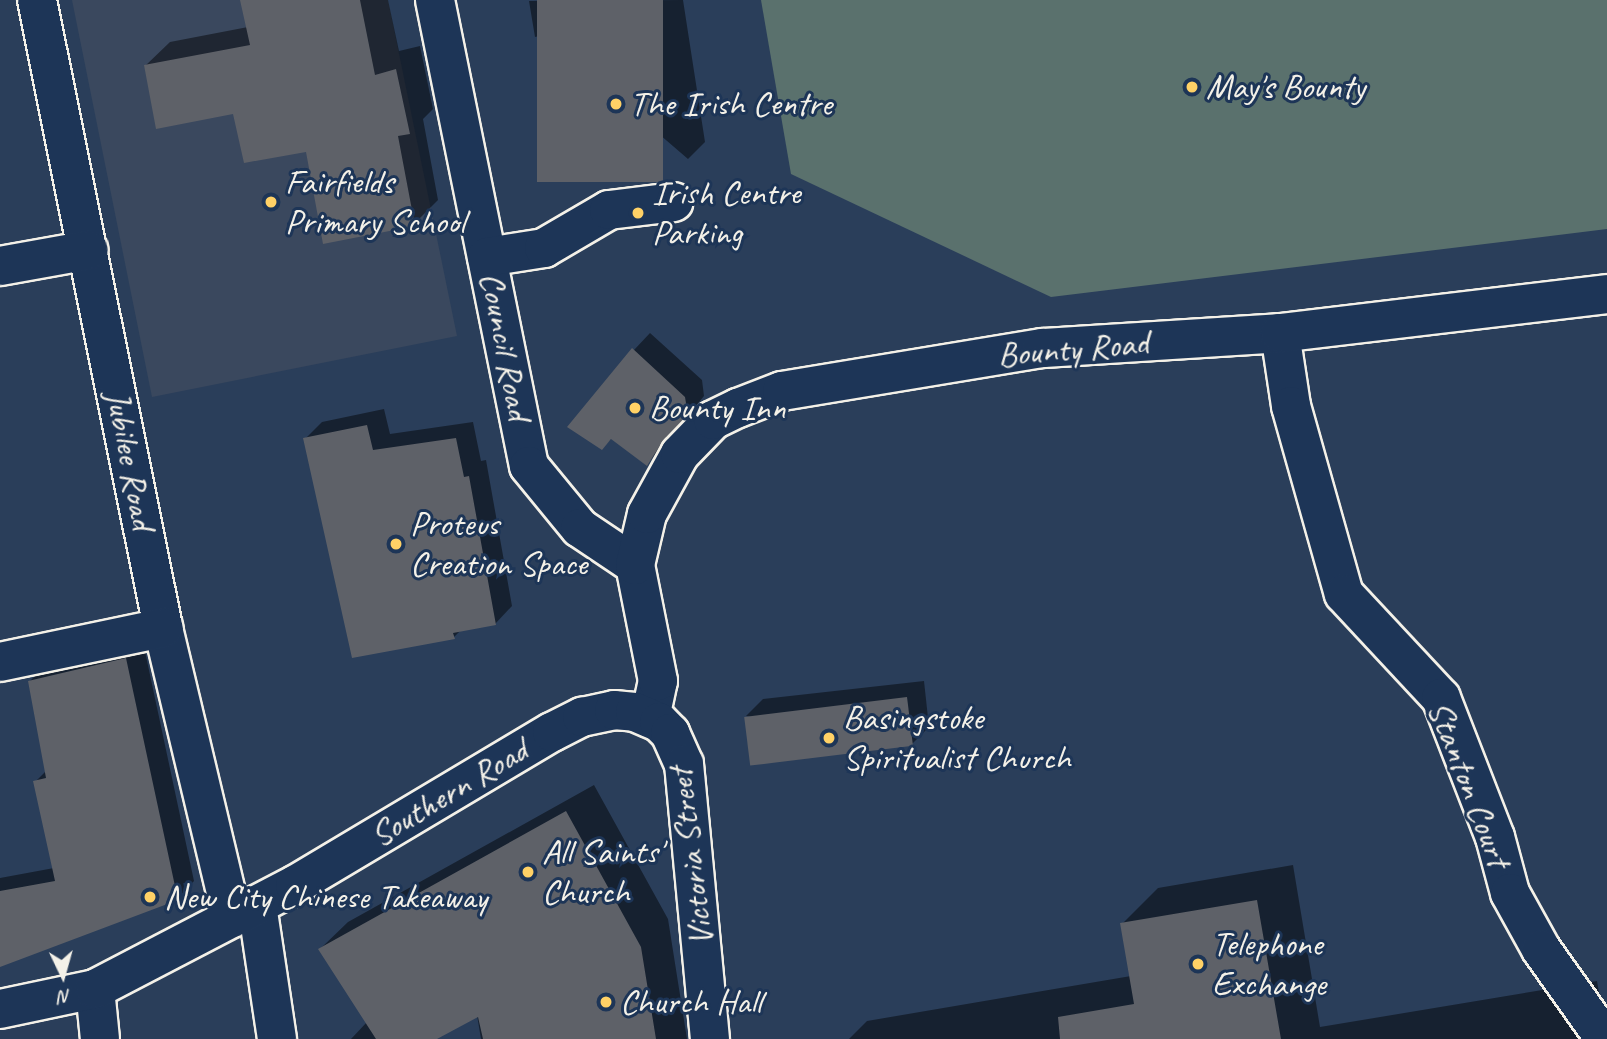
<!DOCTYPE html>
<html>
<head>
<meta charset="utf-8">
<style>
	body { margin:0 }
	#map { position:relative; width:1607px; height:1039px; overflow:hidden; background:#2a3e5a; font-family:Caveat,sans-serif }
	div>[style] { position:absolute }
	.built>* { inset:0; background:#3a485e }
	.green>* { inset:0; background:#5a716d }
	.shadow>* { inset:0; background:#0007 }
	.building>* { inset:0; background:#5e6168; transform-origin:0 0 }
	.roads { filter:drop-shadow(2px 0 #f4f1e8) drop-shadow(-2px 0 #f4f1e8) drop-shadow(0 2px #f4f1e8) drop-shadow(0 -2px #f4f1e8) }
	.minor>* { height:38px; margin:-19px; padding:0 19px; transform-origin:19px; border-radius:19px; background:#1d3557 }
	.dots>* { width:19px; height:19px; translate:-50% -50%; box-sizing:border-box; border:4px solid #1d3557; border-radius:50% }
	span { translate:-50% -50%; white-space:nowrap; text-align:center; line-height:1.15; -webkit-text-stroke:6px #1d3557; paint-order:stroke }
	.poi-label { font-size:35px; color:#f4f1e8 }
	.left { translate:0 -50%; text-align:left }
	.street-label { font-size:35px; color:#f4f1e8 }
	.north { position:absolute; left:28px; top:941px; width:70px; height:70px; -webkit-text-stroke:5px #1d3557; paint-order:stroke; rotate:175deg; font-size:19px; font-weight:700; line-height:28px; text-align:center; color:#f4f1e8 }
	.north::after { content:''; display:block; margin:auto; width:24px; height:32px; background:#f4f1e8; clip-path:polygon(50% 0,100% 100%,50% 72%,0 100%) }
</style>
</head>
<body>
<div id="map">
	<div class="built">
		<div style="clip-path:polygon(72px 0,388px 0,457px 336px,152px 397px)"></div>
	</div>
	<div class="green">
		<div style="clip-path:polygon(761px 0,1607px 0,1607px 229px,1051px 297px,791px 174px)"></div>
	</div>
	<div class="shadow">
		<div style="clip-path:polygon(242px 0,388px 0,399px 51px,420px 46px,433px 109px,423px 119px,438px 200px,414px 224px,308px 150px,145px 66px,170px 42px,248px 27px)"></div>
		<div style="clip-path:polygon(683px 0,705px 142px,688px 159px,544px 35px,535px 37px,529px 1px)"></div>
		<div style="clip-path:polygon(650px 333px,702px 380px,704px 396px,647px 464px,613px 437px,602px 448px,634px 350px)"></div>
		<div style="clip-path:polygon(384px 409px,390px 434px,473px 422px,481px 461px,486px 460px,512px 606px,495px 624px,461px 630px,454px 637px,305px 439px,322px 422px)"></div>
		<div style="clip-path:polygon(143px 642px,194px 881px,177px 899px,0 961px,0 878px,54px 868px,35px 782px,46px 771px,30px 681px,47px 664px)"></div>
		<div style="clip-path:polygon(924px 681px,929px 727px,912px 744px,746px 716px,763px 699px)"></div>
		<div style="clip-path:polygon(594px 785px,668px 919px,687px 1039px,481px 1039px,477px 1015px,434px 1039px,351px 1039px,367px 1022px,320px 949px,348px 922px)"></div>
		<div style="clip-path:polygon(1293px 865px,1320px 1027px,1597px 981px,1607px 1039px,849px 1039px,867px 1021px,1131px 976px,1122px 924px,1158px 888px)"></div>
	</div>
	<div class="building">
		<div style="clip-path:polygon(240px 0,360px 0,375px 75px,396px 69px,410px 134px,398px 136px,415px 226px,323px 244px,306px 152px,244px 163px,233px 114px,156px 129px,144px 65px,250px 45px)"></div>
		<div style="left:537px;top:0;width:126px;height:182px"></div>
		<div style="clip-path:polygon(632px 348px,685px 397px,688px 415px,664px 439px,647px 466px,611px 439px,602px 450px,567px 427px)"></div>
		<div style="clip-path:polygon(367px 425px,373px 450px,456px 438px,464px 477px,469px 476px,496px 625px,453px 633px,455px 639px,352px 658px,303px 438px)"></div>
		<div style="clip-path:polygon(126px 658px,178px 900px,0 967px,0 891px,55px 881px,33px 781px,46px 778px,28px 681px)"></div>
		<div style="left:907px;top:697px;width:49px;height:164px;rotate:83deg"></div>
		<div style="clip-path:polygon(566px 811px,641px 947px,656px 1039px,483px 1039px,478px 1017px,437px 1039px,376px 1039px,318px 949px)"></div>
		<div style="clip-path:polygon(1257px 900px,1281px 1039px,1060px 1039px,1058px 1017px,1134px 1004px,1120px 923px)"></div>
	</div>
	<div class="roads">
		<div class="minor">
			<div style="left:37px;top:0;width:641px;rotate:78.65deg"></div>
			<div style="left:163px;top:628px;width:298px;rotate:76.6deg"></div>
			<div style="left:435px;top:0;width:475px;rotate:78.6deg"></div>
			<div style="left:529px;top:466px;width:80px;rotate:50.6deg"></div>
			<div style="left:580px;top:528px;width:66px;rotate:33.9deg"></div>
			<div style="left:487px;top:257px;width:58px;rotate:-9deg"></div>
			<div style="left:544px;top:248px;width:75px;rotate:-30.3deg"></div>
			<div style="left:609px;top:210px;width:65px;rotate:-7deg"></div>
			<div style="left:0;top:266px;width:90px;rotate:-10.2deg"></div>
			<div style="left:1280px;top:333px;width:74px;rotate:81.4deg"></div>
			<div style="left:1291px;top:406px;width:195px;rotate:74.3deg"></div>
			<div style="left:1344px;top:594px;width:142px;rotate:47deg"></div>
			<div style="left:1441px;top:698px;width:149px;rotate:68.8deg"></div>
			<div style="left:1495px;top:837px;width:58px;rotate:75deg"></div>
			<div style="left:1510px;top:893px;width:64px;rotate:61deg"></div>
			<div style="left:1541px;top:949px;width:110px;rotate:54.6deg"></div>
			<div style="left:0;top:662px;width:167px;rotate:-11.8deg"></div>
			<div style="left:650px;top:718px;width:38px;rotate:-78deg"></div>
			<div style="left:658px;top:681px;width:118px;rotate:-101.2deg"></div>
			<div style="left:635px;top:565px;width:52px;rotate:-76.8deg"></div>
			<div style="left:647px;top:514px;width:68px;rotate:-61.2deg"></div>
			<div style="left:680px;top:454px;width:47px;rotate:-45.9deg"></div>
			<div style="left:713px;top:420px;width:28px;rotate:-26deg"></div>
			<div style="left:738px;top:408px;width:47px;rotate:-21.1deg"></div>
			<div style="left:782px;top:391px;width:265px;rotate:-9.4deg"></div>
			<div style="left:1043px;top:348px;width:237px;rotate:-3.6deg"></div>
			<div style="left:1280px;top:333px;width:329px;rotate:-6.8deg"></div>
			<div style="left:257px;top:905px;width:135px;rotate:81.5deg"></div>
			<div style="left:95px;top:989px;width:50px;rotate:84.3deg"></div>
			<div style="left:0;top:1009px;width:97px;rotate:-11.9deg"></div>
			<div style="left:95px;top:989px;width:225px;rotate:-27.5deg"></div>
			<div style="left:295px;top:885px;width:299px;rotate:-30.8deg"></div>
			<div style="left:552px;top:732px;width:34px;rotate:-27deg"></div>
			<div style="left:582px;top:717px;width:33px;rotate:-12deg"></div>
			<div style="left:614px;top:710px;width:21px;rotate:5deg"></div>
			<div style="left:635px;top:712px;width:26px;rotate:23deg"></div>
			<div style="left:659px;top:722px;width:16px;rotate:45deg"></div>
			<div style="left:670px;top:733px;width:34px;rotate:66deg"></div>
			<div style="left:684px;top:764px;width:276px;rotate:84.6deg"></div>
		</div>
	</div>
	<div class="dots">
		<div style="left:1192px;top:87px;background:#ffd166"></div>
		<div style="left:616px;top:104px;background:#ffd166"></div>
		<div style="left:271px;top:202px;background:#ffd166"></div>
		<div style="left:638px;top:213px;background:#ffd166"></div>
		<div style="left:635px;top:408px;background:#ffd166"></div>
		<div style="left:396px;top:544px;background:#ffd166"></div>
		<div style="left:829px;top:738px;background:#ffd166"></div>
		<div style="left:528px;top:872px;background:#ffd166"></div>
		<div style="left:150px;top:897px;background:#ffd166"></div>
		<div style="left:1198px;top:964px;background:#ffd166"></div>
		<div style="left:606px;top:1002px;background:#ffd166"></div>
	</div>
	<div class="poi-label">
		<span class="left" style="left:1206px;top:87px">May's Bounty</span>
		<span class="left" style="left:630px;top:104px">The Irish Centre</span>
		<span class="left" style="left:285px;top:202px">Fairfields<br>Primary School</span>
		<span class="left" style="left:652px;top:213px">Irish Centre<br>Parking</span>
		<span class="left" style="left:649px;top:408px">Bounty Inn</span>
		<span class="left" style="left:410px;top:544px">Proteus<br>Creation Space</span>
		<span class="left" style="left:843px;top:738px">Basingstoke<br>Spiritualist Church</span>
		<span class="left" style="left:542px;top:872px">All Saints'<br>Church</span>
		<span class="left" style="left:164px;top:897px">New City Chinese Takeaway</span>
		<span class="left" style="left:1212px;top:964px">Telephone<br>Exchange</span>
		<span class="left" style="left:620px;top:1002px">Church Hall</span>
	</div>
	<div class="street-label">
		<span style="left:505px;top:346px;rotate:79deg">Council Road</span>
		<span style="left:1073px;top:349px;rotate:-5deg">Bounty Road</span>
		<span style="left:130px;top:460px;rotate:79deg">Jubilee Road</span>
		<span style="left:1469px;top:784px;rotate:69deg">Stanton Court</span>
		<span style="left:449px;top:793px;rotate:-31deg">Southern Road</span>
		<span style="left:691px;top:857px;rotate:-97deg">Victoria Street</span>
	</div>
	<div class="north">N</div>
</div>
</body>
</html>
